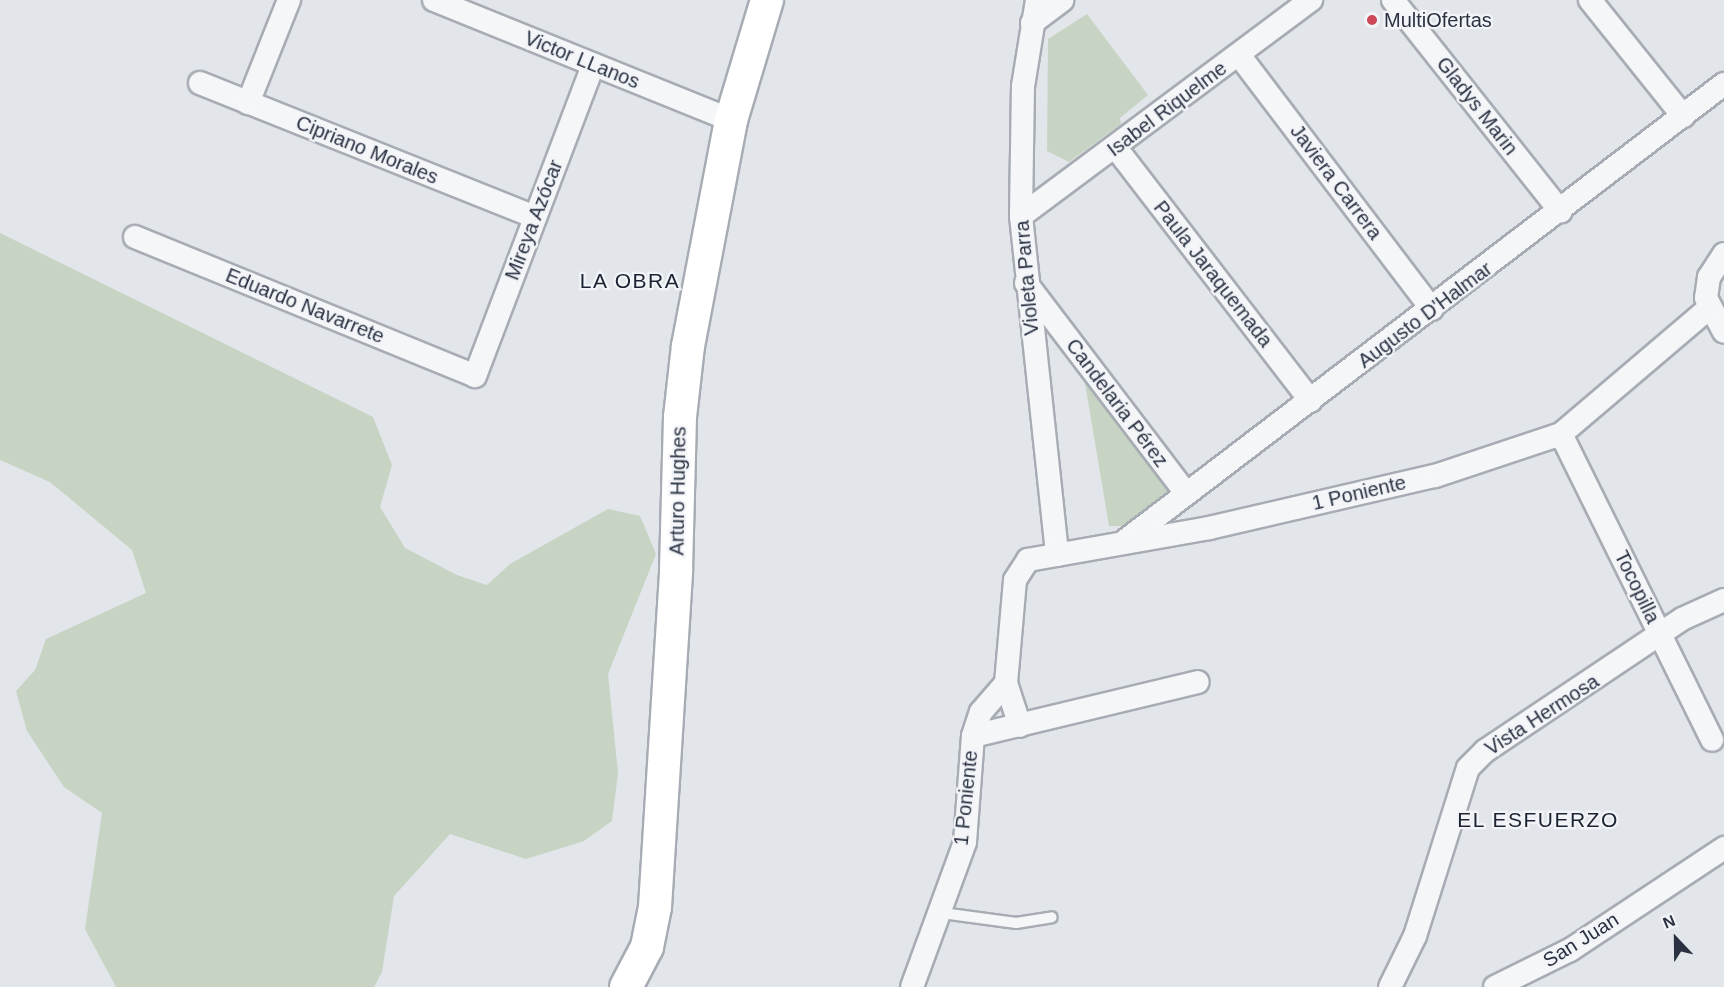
<!DOCTYPE html>
<html>
<head>
<meta charset="utf-8">
<style>
	body { margin:0 }
	#map { position:relative; width:1724px; height:987px; overflow:hidden; background:#e2e5ea; font-family:Arial,sans-serif }
	div>[style] { position:absolute }
	.green>* { inset:0; background:#c7d4c3 }
	.roads { filter:drop-shadow(2px 0 #a7acb4) drop-shadow(-2px 0 #a7acb4) drop-shadow(0 2px #a7acb4) drop-shadow(0 -2px #a7acb4) }
	.lane>* { height:10px; margin:-5px; padding:0 5px; transform-origin:5px; border-radius:5px; background:#f5f6f8 }
	.street>* { height:22px; margin:-11px; padding:0 11px; transform-origin:11px; border-radius:11px; background:#f5f6f8 }
	.secondary>* { height:32px; margin:-16px; padding:0 16px; transform-origin:16px; border-radius:16px; background:#fff }
	.dots>* { width:16px; height:16px; translate:-50% -50%; box-sizing:border-box; border:3px solid #f2f4f8; border-radius:50% }
	span { translate:-50% -50%; white-space:nowrap; text-align:center; line-height:1.15; -webkit-text-stroke:4.5px #f2f4f8; paint-order:stroke }
	.poi-label { font-size:20px; color:#2a3242 }
	.left { translate:0 -50%; text-align:left }
	.street-label { font-size:20px; color:#2a3242 }
	.neighbourhood-label { font-size:21px; color:#1c2333; letter-spacing:1.5px }
	.north { position:absolute; left:1646px; top:909px; width:60px; height:60px; -webkit-text-stroke:4px #f2f4f8; paint-order:stroke; rotate:338deg; font-size:16px; font-weight:700; line-height:24px; text-align:center; color:#2a3242 }
	.north::after { content:''; display:block; margin:auto; width:21px; height:27px; background:#2a3242; clip-path:polygon(50% 0,100% 100%,50% 72%,0 100%) }
</style>
</head>
<body>
<div id="map">
	<div class="green">
		<div style="clip-path:polygon(1087px 14px,1148px 95px,1120px 118px,1121px 124px,1069px 162px,1047px 151px,1048px 39px)"></div>
		<div style="clip-path:polygon(0 233px,373px 417px,392px 465px,380px 507px,405px 548px,457px 575px,487px 585px,510px 564px,608px 509px,640px 516px,656px 554px,608px 674px,618px 773px,612px 821px,584px 841px,526px 859px,450px 834px,394px 896px,382px 972px,374px 987px,116px 987px,85px 929px,102px 813px,64px 787px,27px 731px,16px 691px,35px 670px,46px 639px,146px 593px,132px 550px,50px 482px,0 460px)"></div>
		<div style="clip-path:polygon(1083px 371px,1173px 496px,1145px 519px,1125px 526px,1109px 526px)"></div>
	</div>
	<div class="roads">
		<div class="lane">
			<div style="left:942px;top:913px;width:75px;rotate:7.7deg"></div>
			<div style="left:1016px;top:923px;width:36px;rotate:-9deg"></div>
		</div>
		<div class="street">
			<div style="left:434px;top:0;width:320px;rotate:22deg"></div>
			<div style="left:1037px;top:0;width:87px;rotate:99.2deg"></div>
			<div style="left:1023px;top:86px;width:130px;rotate:90.9deg"></div>
			<div style="left:1021px;top:216px;width:341px;rotate:83.9deg"></div>
			<div style="left:1393px;top:0;width:270px;rotate:51.6deg"></div>
			<div style="left:1590px;top:0;width:149px;rotate:51.3deg"></div>
			<div style="left:1032px;top:23px;width:38px;rotate:-37deg"></div>
			<div style="left:1239px;top:55px;width:319px;rotate:52.8deg"></div>
			<div style="left:200px;top:83px;width:361px;rotate:21.8deg"></div>
			<div style="left:248px;top:103px;width:111px;rotate:-68.3deg"></div>
			<div style="left:1116px;top:148px;width:319px;rotate:52.4deg"></div>
			<div style="left:1021px;top:216px;width:362px;rotate:-36.7deg"></div>
			<div style="left:135px;top:237px;width:367px;rotate:22.2deg"></div>
			<div style="left:475px;top:376px;width:333px;rotate:-69.2deg"></div>
			<div style="left:1724px;top:254px;width:27px;rotate:123deg"></div>
			<div style="left:1709px;top:277px;width:21px;rotate:98deg"></div>
			<div style="left:1706px;top:298px;width:38px;rotate:62deg"></div>
			<div style="left:1026px;top:283px;width:265px;rotate:52.7deg"></div>
			<div style="left:1561px;top:434px;width:341px;rotate:63.7deg"></div>
			<div style="left:1126px;top:540px;width:752px;rotate:-37.33deg"></div>
			<div style="left:1006px;top:683px;width:45px;rotate:72deg"></div>
			<div style="left:973px;top:736px;width:231px;rotate:-13.5deg"></div>
			<div style="left:912px;top:987px;width:154px;rotate:-69.9deg"></div>
			<div style="left:965px;top:842px;width:106px;rotate:-85.7deg"></div>
			<div style="left:973px;top:736px;width:25px;rotate:-72deg"></div>
			<div style="left:981px;top:712px;width:38px;rotate:-49deg"></div>
			<div style="left:1006px;top:683px;width:103px;rotate:-85deg"></div>
			<div style="left:1015px;top:580px;width:24px;rotate:-57deg"></div>
			<div style="left:1028px;top:560px;width:184px;rotate:-10deg"></div>
			<div style="left:1209px;top:528px;width:232px;rotate:-13deg"></div>
			<div style="left:1435px;top:476px;width:133px;rotate:-18.4deg"></div>
			<div style="left:1561px;top:434px;width:193px;rotate:-40.4deg"></div>
			<div style="left:1390px;top:987px;width:57px;rotate:-63.9deg"></div>
			<div style="left:1415px;top:936px;width:176px;rotate:-72.5deg"></div>
			<div style="left:1468px;top:768px;width:24px;rotate:-45deg"></div>
			<div style="left:1485px;top:751px;width:237px;rotate:-33.8deg"></div>
			<div style="left:1682px;top:619px;width:46px;rotate:-24.3deg"></div>
			<div style="left:1495px;top:987px;width:84px;rotate:-26.3deg"></div>
			<div style="left:1570px;top:950px;width:185px;rotate:-33.5deg"></div>
		</div>
		<div class="secondary">
			<div style="left:626px;top:987px;width:45px;rotate:-62.3deg"></div>
			<div style="left:647px;top:947px;width:41px;rotate:-78.7deg"></div>
			<div style="left:655px;top:907px;width:338px;rotate:-86.4deg"></div>
			<div style="left:676px;top:570px;width:153px;rotate:-88.5deg"></div>
			<div style="left:680px;top:417px;width:71px;rotate:-83.6deg"></div>
			<div style="left:688px;top:346px;width:230px;rotate:-79.2deg"></div>
			<div style="left:731px;top:120px;width:125px;rotate:-73.3deg"></div>
		</div>
	</div>
	<div class="dots">
		<div style="left:1372px;top:20px;background:#ce4858"></div>
	</div>
	<div class="poi-label">
		<span class="left" style="left:1384px;top:20px">MultiOfertas</span>
	</div>
	<div class="street-label">
		<span style="left:582px;top:60px;rotate:22deg">Victor LLanos</span>
		<span style="left:1477px;top:106px;rotate:52deg">Gladys Marin</span>
		<span style="left:1167px;top:109px;rotate:-37deg">Isabel Riquelme</span>
		<span style="left:367px;top:150px;rotate:22deg">Cipriano Morales</span>
		<span style="left:1336px;top:182px;rotate:53deg">Javiera Carrera</span>
		<span style="left:534px;top:220px;rotate:-69deg">Mireya Azócar</span>
		<span style="left:1213px;top:274px;rotate:52deg">Paula Jaraquemada</span>
		<span style="left:1027px;top:278px;rotate:-95deg">Violeta Parra</span>
		<span style="left:305px;top:306px;rotate:22deg">Eduardo Navarrete</span>
		<span style="left:1425px;top:315px;rotate:-37deg">Augusto D'Halmar</span>
		<span style="left:1117px;top:403px;rotate:53deg">Candelaria Pérez</span>
		<span style="left:678px;top:491px;rotate:-89deg">Arturo Hughes</span>
		<span style="left:1359px;top:493px;rotate:-13deg">1 Poniente</span>
		<span style="left:1637px;top:587px;rotate:64deg">Tocopilla</span>
		<span style="left:1542px;top:715px;rotate:-33deg">Vista Hermosa</span>
		<span style="left:966px;top:798px;rotate:-84deg">1 Poniente</span>
		<span style="left:1581px;top:940px;rotate:-32deg">San Juan</span>
	</div>
	<div class="neighbourhood-label">
		<span style="left:630px;top:281px">LA OBRA</span>
		<span style="left:1538px;top:820px">EL ESFUERZO</span>
	</div>
	<div class="north">N</div>
</div>
</body>
</html>
